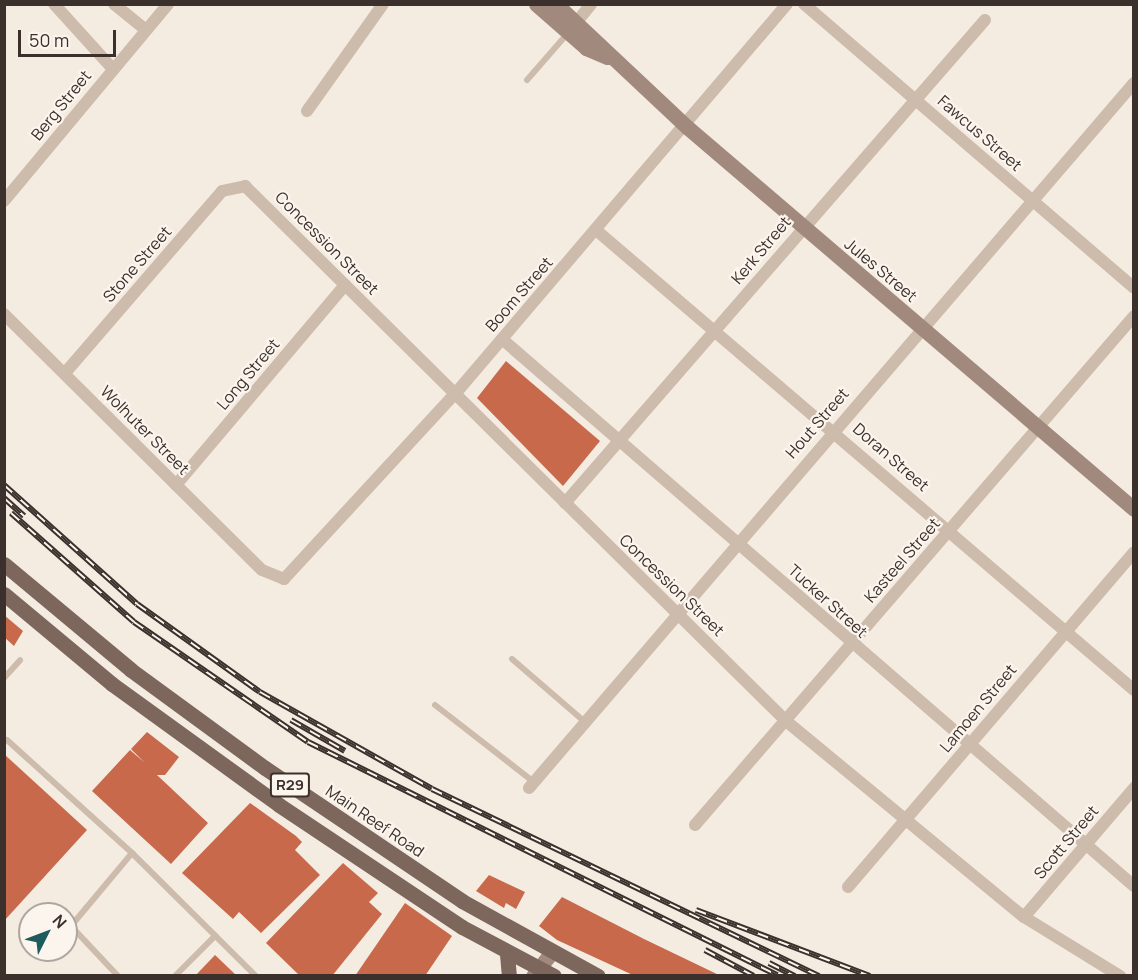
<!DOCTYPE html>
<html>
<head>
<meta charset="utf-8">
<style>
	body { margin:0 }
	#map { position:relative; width:1138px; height:980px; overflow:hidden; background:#f4ebe1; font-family:Manrope,sans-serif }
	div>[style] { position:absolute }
	.building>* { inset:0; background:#c8694b }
	.service>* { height:6px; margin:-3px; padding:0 3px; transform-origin:3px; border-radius:3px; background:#cdbbac }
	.minor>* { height:12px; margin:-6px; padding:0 6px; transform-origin:6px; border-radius:6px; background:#cdbbac }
	.secondary>* { height:15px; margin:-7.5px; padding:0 7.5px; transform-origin:7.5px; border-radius:7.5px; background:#a18a7d }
	.primary>* { height:15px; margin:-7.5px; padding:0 7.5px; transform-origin:7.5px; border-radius:7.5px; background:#7d675c }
	.rail>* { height:6px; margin-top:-3px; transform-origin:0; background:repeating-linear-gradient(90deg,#fbf5ee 0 11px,#3b302b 0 22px); box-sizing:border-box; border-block:2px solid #3b302b }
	span { translate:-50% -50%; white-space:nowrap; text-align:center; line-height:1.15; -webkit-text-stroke:4.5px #fbf5ee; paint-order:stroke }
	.shield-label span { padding:2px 4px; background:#fbf5ee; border:2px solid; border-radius:4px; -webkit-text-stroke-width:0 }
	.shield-label { font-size:15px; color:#3b302b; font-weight:700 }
	.street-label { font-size:16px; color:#3b302b }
	.frame { position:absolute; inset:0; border:6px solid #3b302b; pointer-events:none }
	.north { position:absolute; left:18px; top:902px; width:60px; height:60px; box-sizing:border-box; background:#fbf5ee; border:2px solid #aea6a0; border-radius:50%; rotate:48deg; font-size:16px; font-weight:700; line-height:24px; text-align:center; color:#3b302b }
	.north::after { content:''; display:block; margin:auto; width:21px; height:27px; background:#1f5a5e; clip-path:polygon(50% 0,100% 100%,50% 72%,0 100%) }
	.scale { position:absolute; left:18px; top:30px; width:98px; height:27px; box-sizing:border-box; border:3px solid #3b302b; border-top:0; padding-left:8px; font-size:18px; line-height:21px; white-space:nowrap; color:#3b302b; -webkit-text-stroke:4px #fbf5ee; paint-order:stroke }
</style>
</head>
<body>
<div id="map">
	<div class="building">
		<div style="clip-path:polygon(506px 361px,600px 441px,563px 486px,477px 398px)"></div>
		<div style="clip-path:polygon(4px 615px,23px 631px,14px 646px,4px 637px)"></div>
		<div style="clip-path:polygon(147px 732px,179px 757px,165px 775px,157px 775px,208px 823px,171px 864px,92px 791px,130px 750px,145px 763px,131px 749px)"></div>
		<div style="clip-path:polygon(4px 754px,87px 830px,4px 921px)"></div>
		<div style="clip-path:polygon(250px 803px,296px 836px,302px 842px,295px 850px,320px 875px,261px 933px,239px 912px,233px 919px,182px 873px)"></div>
		<div style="clip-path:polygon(343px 863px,378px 893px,369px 902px,382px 914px,332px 976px,300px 976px,266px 943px)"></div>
		<div style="clip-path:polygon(489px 875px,525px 892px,516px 909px,506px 903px,504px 908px,476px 891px)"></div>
		<div style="clip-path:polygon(562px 897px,644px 939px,721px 976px,635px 976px,557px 940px,539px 926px)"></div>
		<div style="clip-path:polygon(405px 903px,452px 936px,425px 976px,355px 976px)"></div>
		<div style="clip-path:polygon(215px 955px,237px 976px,195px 976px)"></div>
	</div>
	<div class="service">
		<div style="left:527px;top:80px;width:62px;rotate:-48.9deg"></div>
		<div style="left:512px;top:659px;width:96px;rotate:40.8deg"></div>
		<div style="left:4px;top:678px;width:24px;rotate:-48deg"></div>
		<div style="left:435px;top:705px;width:125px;rotate:37.9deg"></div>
		<div style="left:7px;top:740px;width:169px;rotate:42.1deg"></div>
		<div style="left:132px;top:853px;width:175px;rotate:44.8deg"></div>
		<div style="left:118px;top:976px;width:69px;rotate:-133.2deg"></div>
		<div style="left:71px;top:926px;width:95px;rotate:-50.1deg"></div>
		<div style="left:175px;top:976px;width:57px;rotate:-45deg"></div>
	</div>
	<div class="minor">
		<div style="left:54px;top:4px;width:86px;rotate:47.8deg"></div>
		<div style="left:114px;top:4px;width:41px;rotate:39.1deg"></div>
		<div style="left:804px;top:4px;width:435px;rotate:40.7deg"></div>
		<div style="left:571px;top:29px;width:32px;rotate:-51deg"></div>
		<div style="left:307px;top:111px;width:131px;rotate:-54.6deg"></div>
		<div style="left:4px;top:201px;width:256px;rotate:-50.2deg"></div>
		<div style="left:596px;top:230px;width:708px;rotate:40.53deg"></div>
		<div style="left:4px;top:314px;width:363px;rotate:44.8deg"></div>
		<div style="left:262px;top:570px;width:24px;rotate:22deg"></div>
		<div style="left:284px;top:579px;width:252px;rotate:-47.3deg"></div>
		<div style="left:455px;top:394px;width:512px;rotate:-49.59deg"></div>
		<div style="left:502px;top:339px;width:836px;rotate:40.88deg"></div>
		<div style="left:65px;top:373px;width:240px;rotate:-49.2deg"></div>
		<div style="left:222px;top:191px;width:24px;rotate:-12deg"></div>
		<div style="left:245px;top:186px;width:761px;rotate:44.68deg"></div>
		<div style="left:786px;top:721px;width:308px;rotate:39.5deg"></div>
		<div style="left:1024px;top:917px;width:113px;rotate:31.6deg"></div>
		<div style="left:176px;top:485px;width:262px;rotate:-49.8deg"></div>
		<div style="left:565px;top:503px;width:640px;rotate:-48.99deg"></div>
		<div style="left:529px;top:788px;width:929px;rotate:-49.37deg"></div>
		<div style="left:695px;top:825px;width:672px;rotate:-49.22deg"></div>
		<div style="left:848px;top:887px;width:440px;rotate:-49.5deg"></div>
		<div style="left:1024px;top:917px;width:170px;rotate:-49.5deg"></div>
	</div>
	<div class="secondary">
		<div style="left:536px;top:4px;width:67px;rotate:41.3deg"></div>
		<div style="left:586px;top:48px;width:23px;rotate:23deg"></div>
		<div style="left:556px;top:4px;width:180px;rotate:43.2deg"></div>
		<div style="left:687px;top:127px;width:588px;rotate:40.52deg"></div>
		<div style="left:533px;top:976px;width:29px;rotate:-52deg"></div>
	</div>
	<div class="primary">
		<div style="left:4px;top:564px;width:165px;rotate:39.8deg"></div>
		<div style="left:131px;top:670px;width:166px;rotate:36.2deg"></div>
		<div style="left:265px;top:768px;width:238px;rotate:34deg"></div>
		<div style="left:462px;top:901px;width:155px;rotate:28.9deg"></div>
		<div style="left:4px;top:594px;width:141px;rotate:39.8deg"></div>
		<div style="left:112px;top:684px;width:206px;rotate:35.9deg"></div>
		<div style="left:279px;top:805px;width:220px;rotate:33.7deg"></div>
		<div style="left:462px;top:927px;width:104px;rotate:28deg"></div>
		<div style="left:507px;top:954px;width:22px;rotate:85deg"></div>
	</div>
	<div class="rail">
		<div style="left:4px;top:485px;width:178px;rotate:41.8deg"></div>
		<div style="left:137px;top:604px;width:151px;rotate:35.6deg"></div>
		<div style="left:260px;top:692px;width:197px;rotate:29.4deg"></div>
		<div style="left:432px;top:789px;width:430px;rotate:25.8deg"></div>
		<div style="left:4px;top:498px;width:27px;rotate:42deg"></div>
		<div style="left:11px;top:513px;width:164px;rotate:41.5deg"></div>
		<div style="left:134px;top:622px;width:211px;rotate:34.6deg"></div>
		<div style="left:308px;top:742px;width:524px;rotate:26.42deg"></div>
		<div style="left:291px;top:720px;width:62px;rotate:29.9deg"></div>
		<div style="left:696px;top:910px;width:186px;rotate:20.8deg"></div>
		<div style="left:705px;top:950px;width:55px;rotate:28deg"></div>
		<div style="left:769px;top:963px;width:29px;rotate:27deg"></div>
	</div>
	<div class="shield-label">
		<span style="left:290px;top:785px">R29</span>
	</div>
	<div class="street-label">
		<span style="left:61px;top:105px;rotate:-51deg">Berg Street</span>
		<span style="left:980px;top:133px;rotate:41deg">Fawcus Street</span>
		<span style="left:327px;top:243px;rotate:45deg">Concession Street</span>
		<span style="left:761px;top:250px;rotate:-50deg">Kerk Street</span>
		<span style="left:137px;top:264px;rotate:-49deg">Stone Street</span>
		<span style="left:881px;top:270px;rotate:40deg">Jules Street</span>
		<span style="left:519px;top:294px;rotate:-49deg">Boom Street</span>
		<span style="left:248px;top:374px;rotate:-50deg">Long Street</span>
		<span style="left:817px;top:423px;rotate:-49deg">Hout Street</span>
		<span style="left:145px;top:430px;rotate:45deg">Wolhuter Street</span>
		<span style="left:891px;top:457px;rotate:41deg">Doran Street</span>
		<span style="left:902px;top:560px;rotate:-49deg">Kasteel Street</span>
		<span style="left:672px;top:585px;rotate:44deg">Concession Street</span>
		<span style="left:828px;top:601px;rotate:42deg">Tucker Street</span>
		<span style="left:978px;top:708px;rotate:-50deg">Lamoen Street</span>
		<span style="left:375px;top:821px;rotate:34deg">Main Reef Road</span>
		<span style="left:1066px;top:842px;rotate:-50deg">Scott Street</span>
	</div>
	<div class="frame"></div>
	<div class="north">N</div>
	<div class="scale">50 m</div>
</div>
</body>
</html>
